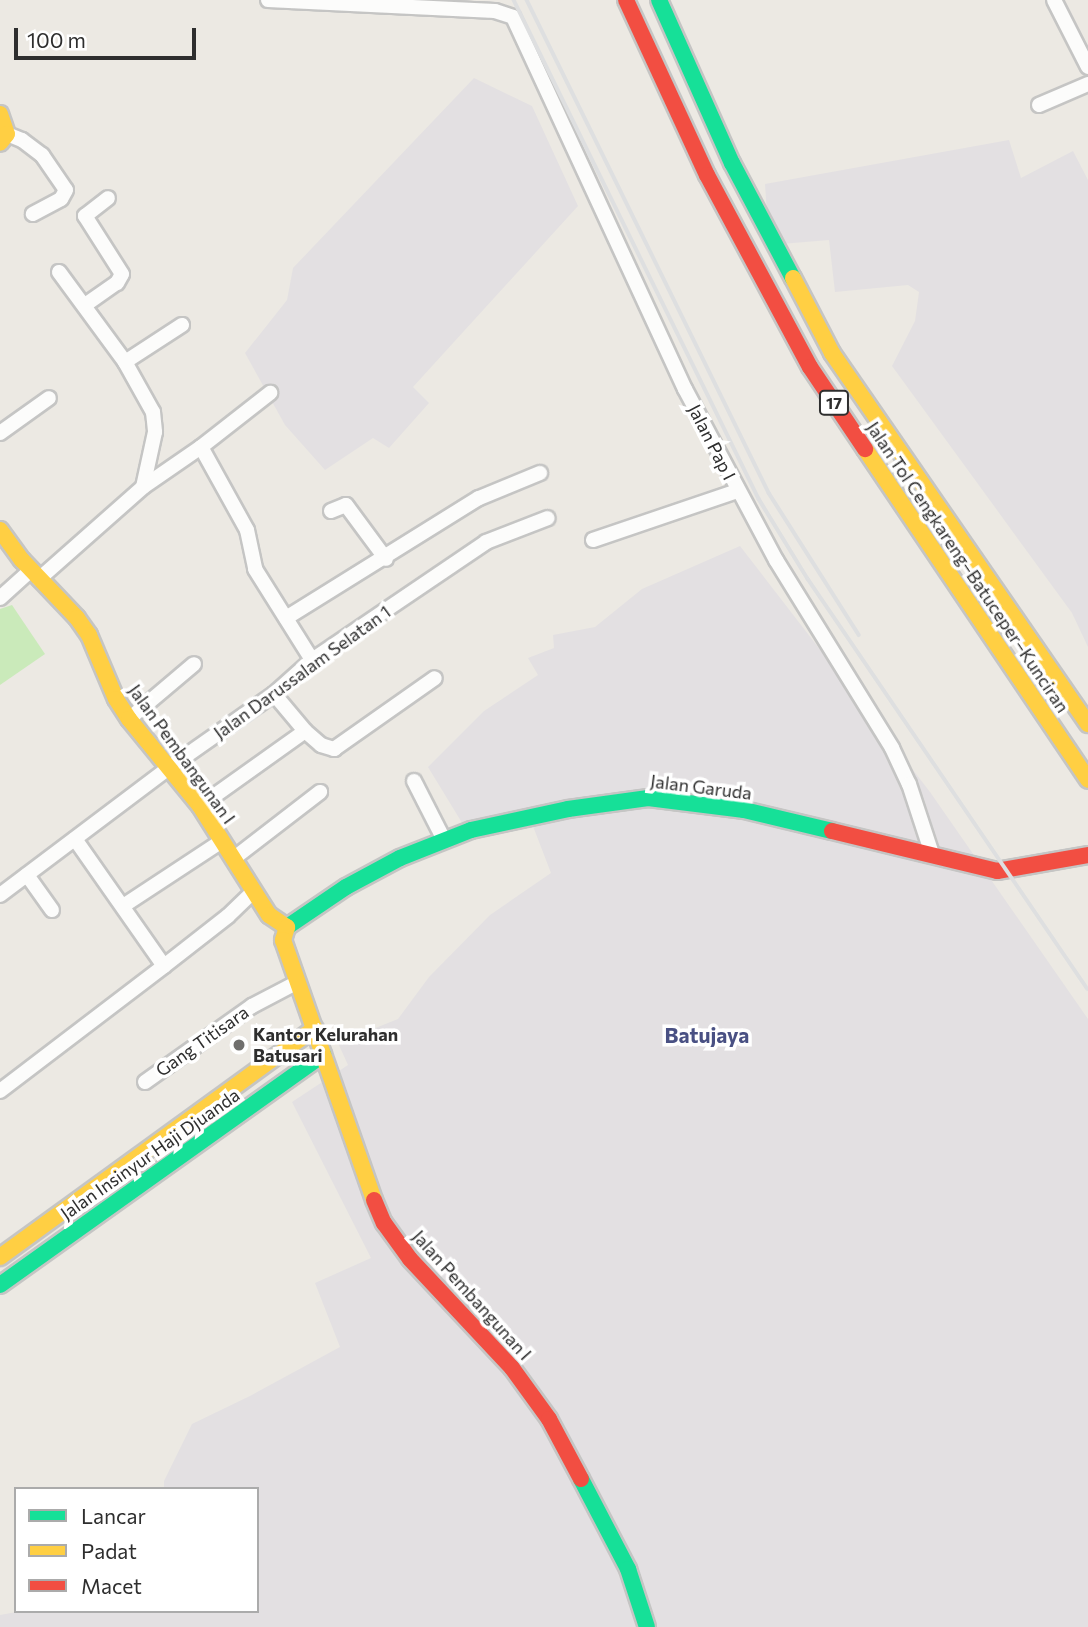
<!DOCTYPE html>
<html>
<head>
<meta charset="utf-8">
<style>
	body { margin:0 }
	#map { position:relative; width:1088px; height:1627px; overflow:hidden; background:#ece9e3; font-family:Commissioner,sans-serif }
	div>[style] { position:absolute }
	.industrial>* { inset:0; background:#e3e0e2 }
	.green>* { inset:0; background:#caeaba }
	.roads { filter:drop-shadow(2px 0 #c5c5c4) drop-shadow(-2px 0 #c5c5c4) drop-shadow(0 2px #c5c5c4) drop-shadow(0 -2px #c5c5c4) }
	.street>* { height:14px; margin:-7px; padding:0 7px; transform-origin:7px; border-radius:7px; background:#fcfcfb }
	.fast>* { height:16px; margin:-8px; padding:0 8px; transform-origin:8px; border-radius:8px; background:#16e098 }
	.slow>* { height:16px; margin:-8px; padding:0 8px; transform-origin:8px; border-radius:8px; background:#ffcf43 }
	.jam>* { height:16px; margin:-8px; padding:0 8px; transform-origin:8px; border-radius:8px; background:#f24e42 }
	.rail>* { height:3.5px; margin:-1.75px; padding:0 1.75px; transform-origin:1.75px; border-radius:1.75px; background:#dedfe0 }
	.dots>* { width:19px; height:19px; translate:-50% -50%; box-sizing:border-box; border:4px solid #fff; border-radius:50% }
	span { translate:-50% -50%; white-space:nowrap; text-align:center; line-height:1.15; -webkit-text-stroke:7px #fff; paint-order:stroke }
	.shield-label span { padding:2px 5px; background:#fff; border:2px solid; border-radius:5px; -webkit-text-stroke-width:0 }
	.shield-label { font-size:16px; color:#2e2e2e; font-weight:700 }
	.street-label { font-size:18px; color:#2e2e2e }
	.poi-label { font-size:18px; color:#2e2e2e; font-weight:700 }
	.left { translate:0 -50%; text-align:left }
	.quarter-label { font-size:21px; color:#495083; font-weight:700 }
	.legend { position:absolute; left:14px; top:1487px; width:245px; height:126px; box-sizing:border-box; background:#fff; border:2px solid #ababab; margin:0; padding:9px 12px; list-style:none; font-size:21px; color:#2e2e2e }
	.legend li { display:flex; align-items:center; gap:14px; height:35px }
	.legend b { width:35px; border:2px solid #ababab }
	.scale { position:absolute; left:14px; top:28px; width:182px; height:32px; box-sizing:border-box; border:4px solid #2e2e2e; border-top:0; padding-left:9px; font-size:21px; line-height:24px; white-space:nowrap; color:#2e2e2e; -webkit-text-stroke:5px #fff; paint-order:stroke }
</style>
</head>
<body>
<div id="map">
	<div class="industrial">
		<div style="clip-path:polygon(474px 78px,532px 106px,578px 206px,413px 387px,429px 403px,389px 448px,373px 438px,325px 470px,285px 425px,245px 353px,287px 300px,293px 268px)"></div>
		<div style="clip-path:polygon(1009px 140px,1021px 178px,1073px 151px,1088px 180px,1088px 647px,1072px 613px,892px 366px,915px 321px,919px 292px,908px 285px,835px 292px,829px 240px,769px 245px,765px 184px)"></div>
		<div style="clip-path:polygon(740px 546px,930px 792px,1088px 1019px,1088px 1627px,0 1627px,0 1615px,22px 1611px,257px 1611px,257px 1489px,164px 1489px,164px 1481px,192px 1424px,250px 1396px,340px 1347px,315px 1283px,371px 1258px,292px 1102px,348px 1065px,338px 1043px,398px 1019px,429px 977px,490px 915px,551px 873px,531px 821px,467px 831px,428px 767px,484px 711px,538px 675px,528px 658px,554px 648px,553px 635px,595px 627px,642px 589px)"></div>
	</div>
	<div class="green">
		<div style="clip-path:polygon(12px 605px,45px 654px,0 685px,0 609px)"></div>
	</div>
	<div class="roads">
		<div class="street">
			<div style="left:268px;top:0;width:227px;rotate:2.8deg"></div>
			<div style="left:495px;top:11px;width:19px;rotate:18deg"></div>
			<div style="left:513px;top:17px;width:410px;rotate:65.2deg"></div>
			<div style="left:685px;top:389px;width:194px;rotate:62deg"></div>
			<div style="left:776px;top:560px;width:221px;rotate:58.3deg"></div>
			<div style="left:892px;top:748px;width:40px;rotate:65deg"></div>
			<div style="left:909px;top:784px;width:74px;rotate:71.8deg"></div>
			<div style="left:1054px;top:0;width:75px;rotate:63.1deg"></div>
			<div style="left:1039px;top:105px;width:53px;rotate:-23.2deg"></div>
			<div style="left:7px;top:134px;width:16px;rotate:22deg"></div>
			<div style="left:22px;top:140px;width:25px;rotate:37deg"></div>
			<div style="left:42px;top:155px;width:42px;rotate:55.6deg"></div>
			<div style="left:66px;top:190px;width:10px;rotate:119deg"></div>
			<div style="left:61px;top:199px;width:32px;rotate:152deg"></div>
			<div style="left:59px;top:272px;width:112px;rotate:53.7deg"></div>
			<div style="left:125px;top:362px;width:57px;rotate:60.8deg"></div>
			<div style="left:153px;top:412px;width:20px;rotate:84deg"></div>
			<div style="left:155px;top:432px;width:56px;rotate:102.3deg"></div>
			<div style="left:85px;top:305px;width:39px;rotate:-35deg"></div>
			<div style="left:117px;top:283px;width:10px;rotate:-61deg"></div>
			<div style="left:122px;top:274px;width:69px;rotate:-122.5deg"></div>
			<div style="left:85px;top:216px;width:29px;rotate:-38deg"></div>
			<div style="left:125px;top:362px;width:68px;rotate:-33deg"></div>
			<div style="left:0;top:433px;width:60px;rotate:-35.5deg"></div>
			<div style="left:201px;top:447px;width:95px;rotate:61deg"></div>
			<div style="left:247px;top:530px;width:40px;rotate:78deg"></div>
			<div style="left:255px;top:569px;width:107px;rotate:57.9deg"></div>
			<div style="left:331px;top:511px;width:16px;rotate:-22deg"></div>
			<div style="left:346px;top:505px;width:67px;rotate:53.5deg"></div>
			<div style="left:593px;top:540px;width:152px;rotate:-18.8deg"></div>
			<div style="left:39px;top:579px;width:139px;rotate:-41.5deg"></div>
			<div style="left:143px;top:487px;width:70px;rotate:-34.6deg"></div>
			<div style="left:201px;top:447px;width:88px;rotate:-38deg"></div>
			<div style="left:0;top:598px;width:42px;rotate:-42.1deg"></div>
			<div style="left:286px;top:618px;width:227px;rotate:-31.9deg"></div>
			<div style="left:479px;top:498px;width:66px;rotate:-22.3deg"></div>
			<div style="left:274px;top:694px;width:48px;rotate:50deg"></div>
			<div style="left:305px;top:731px;width:21px;rotate:41deg"></div>
			<div style="left:321px;top:745px;width:14px;rotate:17deg"></div>
			<div style="left:334px;top:749px;width:123px;rotate:-35.1deg"></div>
			<div style="left:129px;top:719px;width:85px;rotate:-40.2deg"></div>
			<div style="left:414px;top:781px;width:66px;rotate:63deg"></div>
			<div style="left:200px;top:806px;width:129px;rotate:-35.5deg"></div>
			<div style="left:75px;top:839px;width:155px;rotate:55deg"></div>
			<div style="left:233px;top:859px;width:110px;rotate:-37.6deg"></div>
			<div style="left:27px;top:875px;width:43px;rotate:54.5deg"></div>
			<div style="left:0;top:895px;width:213px;rotate:-37deg"></div>
			<div style="left:170px;top:767px;width:127px;rotate:-35.1deg"></div>
			<div style="left:274px;top:694px;width:51px;rotate:-41.8deg"></div>
			<div style="left:312px;top:660px;width:210px;rotate:-34.1deg"></div>
			<div style="left:486px;top:542px;width:66px;rotate:-21.2deg"></div>
			<div style="left:123px;top:906px;width:118px;rotate:-33.3deg"></div>
			<div style="left:145px;top:1082px;width:131px;rotate:-35.4deg"></div>
			<div style="left:252px;top:1006px;width:52px;rotate:-27.6deg"></div>
			<div style="left:0;top:1091px;width:206px;rotate:-37.3deg"></div>
			<div style="left:164px;top:966px;width:81px;rotate:-38deg"></div>
			<div style="left:228px;top:916px;width:36px;rotate:-44deg"></div>
		</div>
		<div class="fast">
			<div style="left:659px;top:0;width:179px;rotate:65.9deg"></div>
			<div style="left:732px;top:163px;width:130px;rotate:62.1deg"></div>
			<div style="left:287px;top:927px;width:71px;rotate:-34.1deg"></div>
			<div style="left:346px;top:887px;width:61px;rotate:-28.2deg"></div>
			<div style="left:400px;top:858px;width:76px;rotate:-21.5deg"></div>
			<div style="left:471px;top:830px;width:99px;rotate:-12.2deg"></div>
			<div style="left:568px;top:809px;width:81px;rotate:-7.8deg"></div>
			<div style="left:648px;top:798px;width:97px;rotate:7.1deg"></div>
			<div style="left:744px;top:810px;width:90px;rotate:13.4deg"></div>
			<div style="left:0;top:1285px;width:397px;rotate:-35.5deg"></div>
			<div style="left:581px;top:1479px;width:102px;rotate:62.4deg"></div>
			<div style="left:628px;top:1569px;width:61px;rotate:71.9deg"></div>
		</div>
		<div class="slow">
			<div style="left:0;top:114px;width:21px;rotate:71deg"></div>
			<div style="left:7px;top:134px;width:11px;rotate:128deg"></div>
			<div style="left:793px;top:278px;width:85px;rotate:62.5deg"></div>
			<div style="left:832px;top:353px;width:451px;rotate:55.4deg"></div>
			<div style="left:865px;top:449px;width:399px;rotate:56deg"></div>
			<div style="left:0;top:530px;width:37px;rotate:54deg"></div>
			<div style="left:22px;top:560px;width:80px;rotate:46.5deg"></div>
			<div style="left:77px;top:618px;width:21px;rotate:55deg"></div>
			<div style="left:89px;top:635px;width:69px;rotate:67.1deg"></div>
			<div style="left:116px;top:699px;width:24px;rotate:57deg"></div>
			<div style="left:129px;top:719px;width:112px;rotate:50.8deg"></div>
			<div style="left:200px;top:806px;width:129px;rotate:57.7deg"></div>
			<div style="left:269px;top:915px;width:22px;rotate:34deg"></div>
			<div style="left:287px;top:927px;width:14px;rotate:107deg"></div>
			<div style="left:283px;top:940px;width:275px;rotate:70.7deg"></div>
			<div style="left:0;top:1257px;width:389px;rotate:-36deg"></div>
		</div>
		<div class="jam">
			<div style="left:626px;top:0;width:193px;rotate:65.2deg"></div>
			<div style="left:707px;top:175px;width:218px;rotate:61.8deg"></div>
			<div style="left:810px;top:367px;width:99px;rotate:56.1deg"></div>
			<div style="left:832px;top:831px;width:170px;rotate:13.6deg"></div>
			<div style="left:997px;top:871px;width:92px;rotate:-10deg"></div>
			<div style="left:374px;top:1200px;width:25px;rotate:67deg"></div>
			<div style="left:384px;top:1223px;width:44px;rotate:54.2deg"></div>
			<div style="left:410px;top:1259px;width:149px;rotate:46.9deg"></div>
			<div style="left:512px;top:1368px;width:63px;rotate:54deg"></div>
			<div style="left:549px;top:1419px;width:68px;rotate:61.9deg"></div>
		</div>
	</div>
	<div class="rail">
		<div style="left:514px;top:0;width:556px;rotate:63.85deg"></div>
		<div style="left:759px;top:499px;width:94px;rotate:58.5deg"></div>
		<div style="left:808px;top:579px;width:496px;rotate:55.7deg"></div>
		<div style="left:527px;top:0;width:549px;rotate:63.85deg"></div>
		<div style="left:769px;top:493px;width:168px;rotate:57.6deg"></div>
	</div>
	<div class="dots">
		<div style="left:239px;top:1045px;background:#706f6d"></div>
	</div>
	<div class="shield-label">
		<span style="left:834px;top:403px">17</span>
	</div>
	<div class="street-label">
		<span style="left:712px;top:442px;rotate:63deg">Jalan Pap I</span>
		<span style="left:968px;top:567px;rotate:56deg">Jalan Tol Cengkareng–Batuceper–Kunciran</span>
		<span style="left:302px;top:672px;rotate:-36deg">Jalan Darussalam Selatan 1</span>
		<span style="left:182px;top:754px;rotate:54deg">Jalan Pembangunan I</span>
		<span style="left:701px;top:787px;rotate:7deg">Jalan Garuda</span>
		<span style="left:202px;top:1041px;rotate:-35deg">Gang Titisara</span>
		<span style="left:150px;top:1154px;rotate:-35deg">Jalan Insinyur Haji Djuanda</span>
		<span style="left:472px;top:1295px;rotate:48deg">Jalan Pembangunan I</span>
	</div>
	<div class="poi-label">
		<span class="left" style="left:253px;top:1045px">Kantor Kelurahan<br>Batusari</span>
	</div>
	<div class="quarter-label">
		<span style="left:707px;top:1035px">Batujaya</span>
	</div>
	<ul class="legend">
	<li><b style="height:9px;background:#16e098"></b>Lancar</li>
	<li><b style="height:9px;background:#ffcf43"></b>Padat</li>
	<li><b style="height:9px;background:#f24e42"></b>Macet</li>
	</ul>
	<div class="scale">100 m</div>
</div>
</body>
</html>
